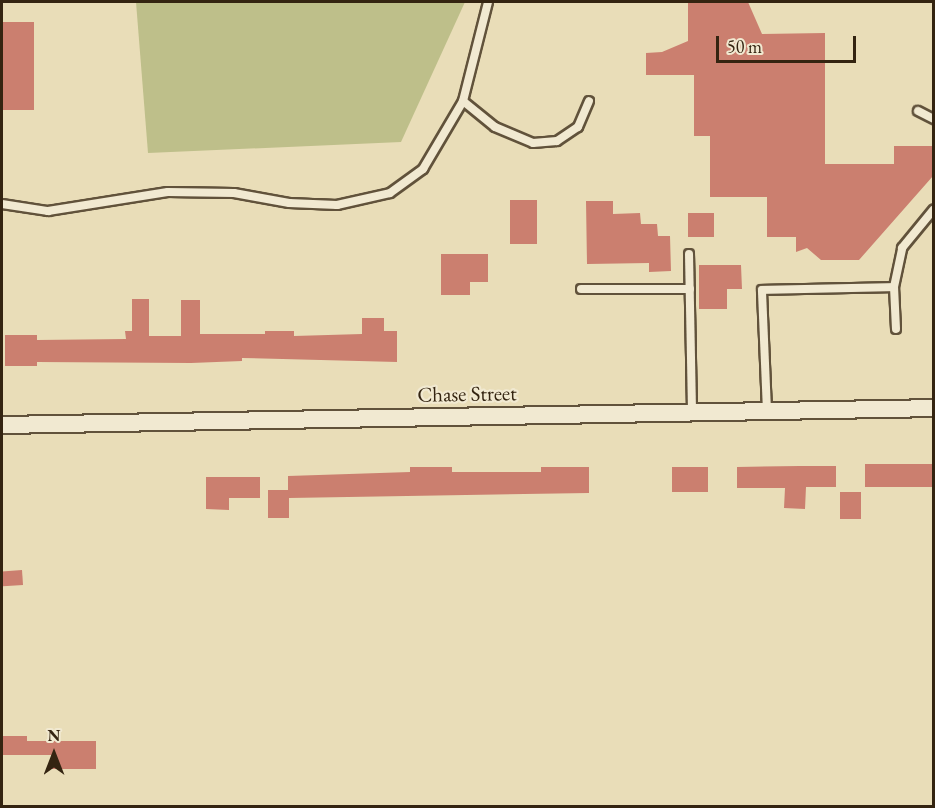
<!DOCTYPE html>
<html>
<head>
<meta charset="utf-8">
<style>
	body { margin:0 }
	#map { position:relative; width:935px; height:808px; overflow:hidden; background:#e9ddb8; font-family:"EB Garamond",serif }
	div>[style] { position:absolute }
	.green>* { inset:0; background:#bebf8a }
	.building>* { inset:0; background:#cb7f6f; transform-origin:0 0 }
	.roads { filter:drop-shadow(2px 0 #61523b) drop-shadow(-2px 0 #61523b) drop-shadow(0 2px #61523b) drop-shadow(0 -2px #61523b) }
	.lane>* { height:8px; margin:-4px; padding:0 4px; transform-origin:4px; border-radius:4px; background:#f1e9d1 }
	.street>* { height:16px; margin:-8px; padding:0 8px; transform-origin:8px; border-radius:8px; background:#f1e9d1 }
	span { translate:-50% -50%; white-space:nowrap; text-align:center; line-height:1.15; -webkit-text-stroke:4.5px #f1e9d1; paint-order:stroke }
	.street-label { font-size:21px; color:#342411 }
	.frame { position:absolute; inset:0; border:3px solid #342411; pointer-events:none }
	.north { position:absolute; left:24px; top:724px; width:60px; height:60px; -webkit-text-stroke:4px #f1e9d1; paint-order:stroke; rotate:0deg; font-size:16px; font-weight:700; line-height:24px; text-align:center; color:#342411 }
	.north::after { content:''; display:block; margin:auto; width:21px; height:27px; background:#342411; clip-path:polygon(50% 0,100% 100%,50% 72%,0 100%) }
	.scale { position:absolute; left:716px; top:36px; width:140px; height:27px; box-sizing:border-box; border:3px solid #342411; border-top:0; padding-left:8px; font-size:18px; line-height:21px; white-space:nowrap; color:#342411; -webkit-text-stroke:4px #f1e9d1; paint-order:stroke }
</style>
</head>
<body>
<div id="map">
	<div class="green">
		<div style="clip-path:polygon(136px 2px,465px 2px,401px 142px,148px 153px)"></div>
	</div>
	<div class="building">
		<div style="clip-path:polygon(688px 2px,748px 2px,762px 34px,825px 33px,825px 164px,894px 164px,894px 146px,933px 146px,933px 176px,859px 260px,821px 260px,807px 248px,796px 252px,796px 237px,767px 237px,767px 197px,710px 197px,710px 136px,694px 136px,694px 75px,646px 75px,646px 53px,662px 52px,688px 41px)"></div>
		<div style="left:3px;top:22px;width:31px;height:88px"></div>
		<div style="left:510px;top:200px;width:27px;height:44px"></div>
		<div style="clip-path:polygon(586px 201px,613px 201px,613px 214px,640px 213px,641px 224px,657px 224px,658px 236px,670px 236px,671px 271px,649px 272px,649px 263px,587px 264px)"></div>
		<div style="left:688px;top:213px;width:26px;height:24px"></div>
		<div style="clip-path:polygon(441px 254px,488px 254px,488px 282px,470px 282px,470px 295px,441px 295px)"></div>
		<div style="clip-path:polygon(699px 265px,741px 265px,742px 289px,727px 289px,727px 309px,699px 309px)"></div>
		<div style="clip-path:polygon(132px 299px,149px 299px,149px 336px,181px 336px,181px 300px,200px 300px,200px 334px,265px 334px,265px 331px,294px 331px,294px 336px,362px 334px,362px 318px,384px 318px,384px 331px,397px 331px,397px 362px,242px 358px,242px 361px,191px 363px,37px 362px,37px 366px,5px 366px,5px 335px,37px 335px,37px 340px,126px 339px,125px 331px,132px 331px)"></div>
		<div style="left:865px;top:464px;width:68px;height:23px"></div>
		<div style="clip-path:polygon(800px 466px,836px 466px,836px 487px,806px 487px,805px 509px,784px 508px,785px 488px,737px 488px,737px 467px)"></div>
		<div style="clip-path:polygon(410px 467px,452px 467px,452px 472px,541px 472px,541px 467px,589px 467px,589px 493px,289px 498px,289px 518px,268px 518px,268px 490px,288px 490px,288px 476px,410px 472px)"></div>
		<div style="left:672px;top:467px;width:36px;height:25px"></div>
		<div style="clip-path:polygon(206px 477px,260px 477px,260px 498px,229px 498px,229px 510px,206px 509px)"></div>
		<div style="left:840px;top:492px;width:21px;height:27px"></div>
		<div style="left:22px;top:570px;width:15px;height:20px;rotate:86deg"></div>
		<div style="clip-path:polygon(2px 736px,27px 736px,27px 741px,96px 741px,96px 769px,51px 769px,51px 755px,2px 755px)"></div>
	</div>
	<div class="roads">
		<div class="lane">
			<div style="left:463px;top:101px;width:41px;rotate:39.1deg"></div>
			<div style="left:495px;top:127px;width:41px;rotate:22.8deg"></div>
			<div style="left:533px;top:143px;width:24px;rotate:-5deg"></div>
			<div style="left:557px;top:141px;width:25px;rotate:-34deg"></div>
			<div style="left:578px;top:127px;width:28px;rotate:-67deg"></div>
			<div style="left:918px;top:111px;width:18px;rotate:27deg"></div>
			<div style="left:2px;top:204px;width:47px;rotate:8.7deg"></div>
			<div style="left:48px;top:211px;width:121px;rotate:-9deg"></div>
			<div style="left:168px;top:192px;width:66px;rotate:0.9deg"></div>
			<div style="left:234px;top:193px;width:56px;rotate:10.3deg"></div>
			<div style="left:289px;top:203px;width:48px;rotate:2.4deg"></div>
			<div style="left:337px;top:205px;width:54px;rotate:-12.8deg"></div>
			<div style="left:390px;top:193px;width:41px;rotate:-36deg"></div>
			<div style="left:423px;top:169px;width:79px;rotate:-59.5deg"></div>
			<div style="left:463px;top:101px;width:102px;rotate:-75.8deg"></div>
			<div style="left:689px;top:254px;width:159px;rotate:88.9deg"></div>
			<div style="left:581px;top:289px;width:109px"></div>
			<div style="left:896px;top:329px;width:42px;rotate:-92.7deg"></div>
			<div style="left:894px;top:287px;width:40px;rotate:-78deg"></div>
			<div style="left:902px;top:248px;width:50px;rotate:-50.6deg"></div>
			<div style="left:767px;top:411px;width:121px;rotate:-92.4deg"></div>
			<div style="left:762px;top:290px;width:132px;rotate:-1.3deg"></div>
		</div>
		<div class="street">
			<div style="left:2px;top:425px;width:932px;rotate:-1.04deg"></div>
		</div>
	</div>
	<div class="street-label">
		<span style="left:467px;top:394px;rotate:-1deg">Chase Street</span>
	</div>
	<div class="frame"></div>
	<div class="north">N</div>
	<div class="scale">50 m</div>
</div>
</body>
</html>
